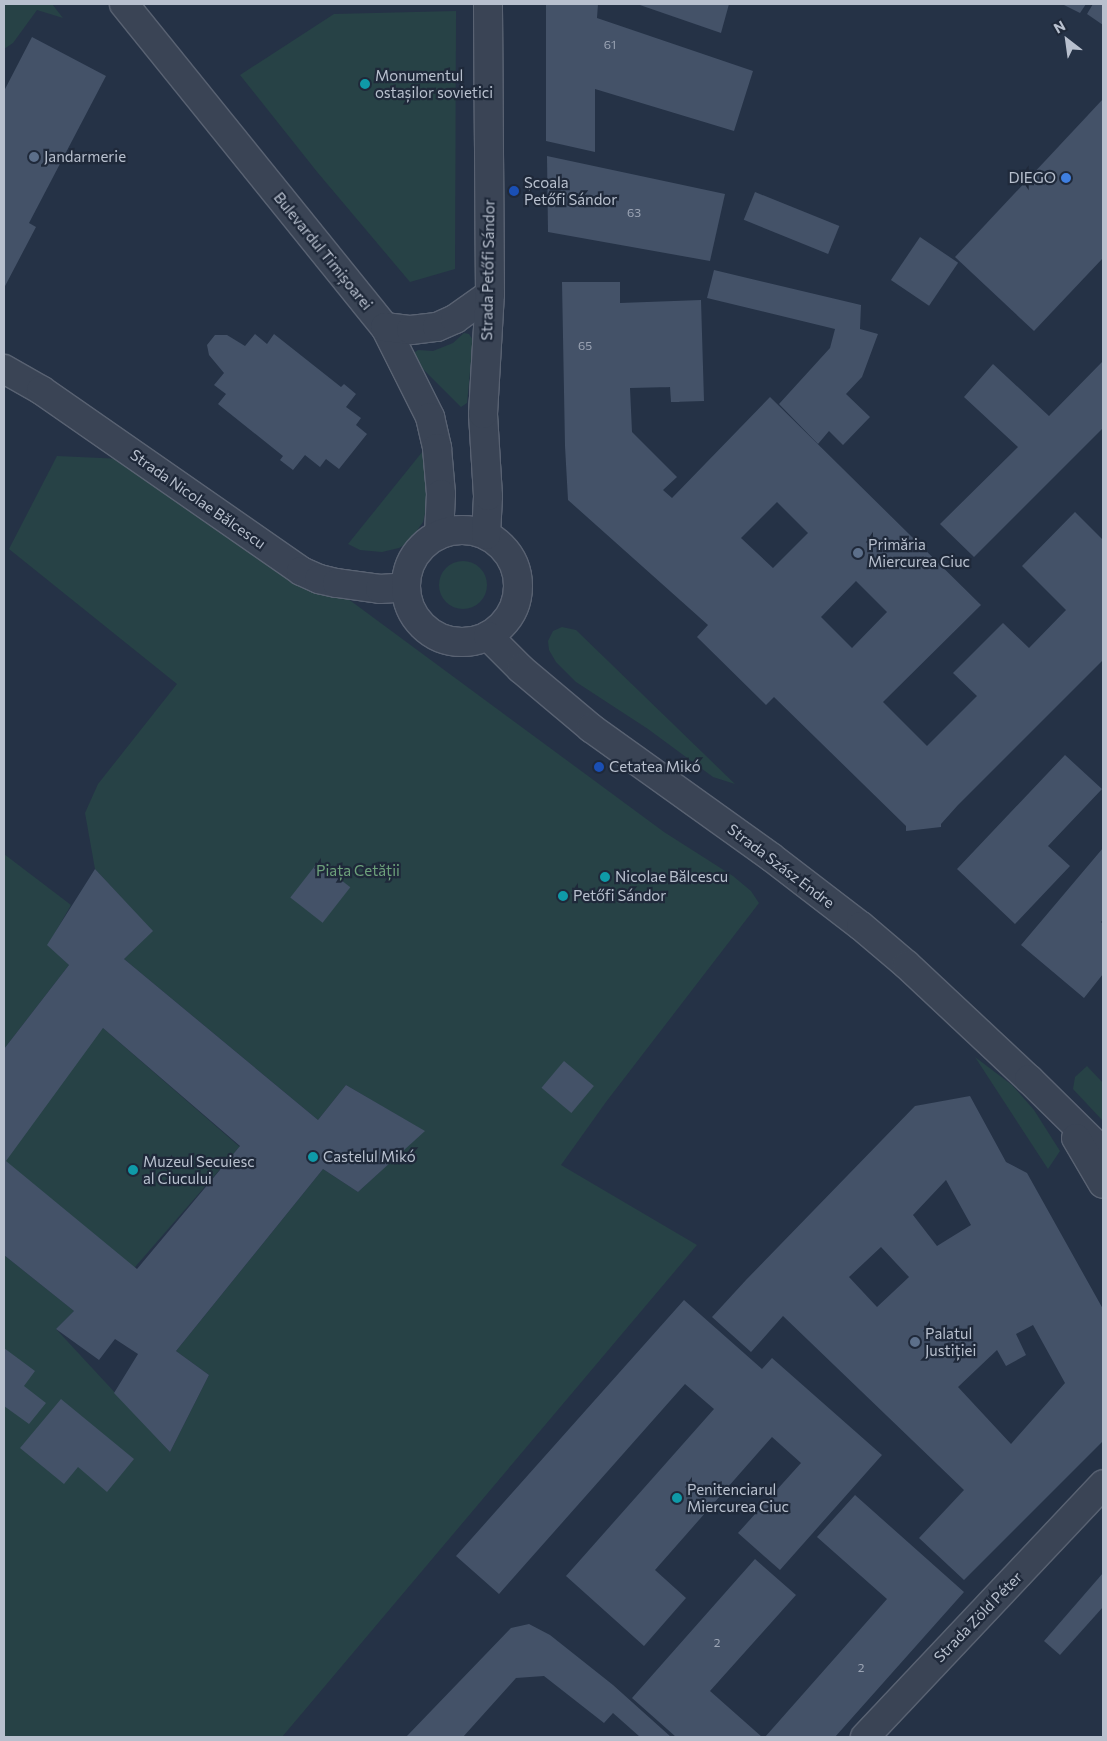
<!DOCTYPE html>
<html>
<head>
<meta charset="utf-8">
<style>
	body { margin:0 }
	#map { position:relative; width:1107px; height:1741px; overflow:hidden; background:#253246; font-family:Commissioner,sans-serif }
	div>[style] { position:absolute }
	.green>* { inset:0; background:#274246; transform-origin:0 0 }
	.round { border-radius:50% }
	.building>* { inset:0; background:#445268; transform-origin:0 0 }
	.roads { filter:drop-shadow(1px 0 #596272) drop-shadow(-1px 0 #596272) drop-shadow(0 1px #596272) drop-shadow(0 -1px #596272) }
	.minor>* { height:28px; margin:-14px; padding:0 14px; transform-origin:14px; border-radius:14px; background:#3a4455 }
	.minor>.ring { margin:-14px; padding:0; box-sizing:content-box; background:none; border:28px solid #3a4455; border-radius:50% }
	.dots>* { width:14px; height:14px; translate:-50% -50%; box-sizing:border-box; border:2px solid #1f293a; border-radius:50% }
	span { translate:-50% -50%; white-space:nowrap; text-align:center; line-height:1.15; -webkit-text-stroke:4.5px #1f293a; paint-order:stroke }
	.number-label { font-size:12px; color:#9ba4b4 }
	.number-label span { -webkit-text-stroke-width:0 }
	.poi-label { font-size:15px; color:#b8c0ce }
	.left { translate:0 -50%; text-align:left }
	.right { translate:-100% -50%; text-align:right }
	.street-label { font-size:15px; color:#b8c0ce }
	.park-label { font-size:15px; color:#6da17b }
	.frame { position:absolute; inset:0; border:5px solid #b8c0ce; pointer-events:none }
	.north { position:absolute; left:1042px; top:15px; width:50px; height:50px; -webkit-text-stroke:4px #1f293a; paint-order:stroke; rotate:330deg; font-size:14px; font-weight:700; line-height:20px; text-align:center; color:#b8c0ce }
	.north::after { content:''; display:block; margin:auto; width:18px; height:22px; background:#b8c0ce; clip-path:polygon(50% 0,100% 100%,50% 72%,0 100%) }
</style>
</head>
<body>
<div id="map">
	<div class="green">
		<div style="clip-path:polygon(4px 4px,52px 4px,63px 18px,37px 10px,13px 43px,4px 49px)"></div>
		<div style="clip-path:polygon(456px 11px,455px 269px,410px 282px,318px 173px,240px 75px,334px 14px)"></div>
		<div style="clip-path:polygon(464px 333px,469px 334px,473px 340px,467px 403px,461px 407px,418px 364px,412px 354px,418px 350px,433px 351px,453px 343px)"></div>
		<div style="clip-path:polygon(427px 446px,431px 487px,423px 522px,409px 542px,399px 548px,382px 552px,360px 550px,348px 544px)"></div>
		<div style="clip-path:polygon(57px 456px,123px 459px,336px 590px,664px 832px,733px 876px,751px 891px,759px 903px,606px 1102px,561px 1165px,697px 1245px,282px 1737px,4px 1737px,4px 1255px,74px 1311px,56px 1329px,170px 1452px,209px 1375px,176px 1351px,323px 1169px,358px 1192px,424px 1131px,346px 1085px,318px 1120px,124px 959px,152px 931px,95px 869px,85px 813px,98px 784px,177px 684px,9px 549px)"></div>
		<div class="round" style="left:439px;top:561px;width:48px;height:48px"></div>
		<div style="clip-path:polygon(562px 627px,576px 630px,735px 784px,713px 777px,648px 729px,576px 682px,556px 662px,549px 650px,548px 641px,553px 631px)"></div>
		<div style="clip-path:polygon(4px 854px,71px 905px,48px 945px,69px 965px,4px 1049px)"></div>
		<div style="left:103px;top:1028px;width:181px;height:165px;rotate:41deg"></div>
		<div style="clip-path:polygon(975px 1057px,1012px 1085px,1034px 1110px,1060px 1151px,1048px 1169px)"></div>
		<div style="clip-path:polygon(1087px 1066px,1103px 1083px,1103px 1121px,1073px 1089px,1075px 1077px)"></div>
	</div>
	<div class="building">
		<div style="clip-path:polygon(546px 4px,598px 4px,597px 18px,753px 71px,734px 131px,595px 89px,595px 152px,546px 141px)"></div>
		<div style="clip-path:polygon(637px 4px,729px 4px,721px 33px)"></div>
		<div style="clip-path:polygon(1062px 4px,1086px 4px,1080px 13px)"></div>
		<div style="clip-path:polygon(1093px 4px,1103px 4px,1103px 25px,1087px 14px)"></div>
		<div style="clip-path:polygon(32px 37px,106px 76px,29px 223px,36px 227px,4px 288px,4px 91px)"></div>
		<div style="clip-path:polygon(1103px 99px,1103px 258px,1034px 331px,955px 257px)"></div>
		<div style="clip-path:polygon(547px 156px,725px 194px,710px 261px,548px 232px)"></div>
		<div style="left:755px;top:192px;width:91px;height:30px;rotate:22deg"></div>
		<div style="left:920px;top:237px;width:46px;height:52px;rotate:34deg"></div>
		<div style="clip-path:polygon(714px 270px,861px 305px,860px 329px,878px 334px,862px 377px,846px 394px,870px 417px,843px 445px,829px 431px,818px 444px,779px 404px,830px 348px,835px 329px,707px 298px)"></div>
		<div style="clip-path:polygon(evenodd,562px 282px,620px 282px,620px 303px,701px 300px,704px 401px,671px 402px,670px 387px,630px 388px,632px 432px,677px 477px,663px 490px,672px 498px,770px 397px,981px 605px,883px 702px,927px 746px,977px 696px,953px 673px,1003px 623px,1029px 648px,1066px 610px,1022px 566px,1075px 512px,1103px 540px,1103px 660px,958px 805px,941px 824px,941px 827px,906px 831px,906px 826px,774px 697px,766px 705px,697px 637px,708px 625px,568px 500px,565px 446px,562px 282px,777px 502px,808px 533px,773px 568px,741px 538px,777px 502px,562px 282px,856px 581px,887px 612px,852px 648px,821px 617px,856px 581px)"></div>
		<div style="clip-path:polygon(255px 334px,267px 344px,274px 334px,341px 387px,344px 384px,356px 394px,346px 407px,361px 418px,356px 425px,367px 434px,339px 469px,326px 459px,320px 467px,305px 455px,293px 470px,280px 460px,283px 456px,218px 404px,226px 394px,214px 385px,224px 373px,209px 355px,207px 345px,215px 335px,227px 335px,245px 346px)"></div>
		<div style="clip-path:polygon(1103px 361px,1103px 428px,974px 557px,940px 524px,1018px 447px,964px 397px,993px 364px,1049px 416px)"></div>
		<div style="clip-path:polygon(1065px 755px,1102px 789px,1048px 846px,1070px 866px,1015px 924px,957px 869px)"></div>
		<div style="clip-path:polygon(1103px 848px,1103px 920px,1101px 922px,1103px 924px,1103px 974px,1084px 998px,1021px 945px)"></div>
		<div style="left:318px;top:862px;width:41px;height:45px;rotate:38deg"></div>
		<div style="clip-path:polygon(evenodd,95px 869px,153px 931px,124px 959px,318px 1120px,346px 1085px,425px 1131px,358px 1192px,323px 1169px,176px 1351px,209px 1375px,170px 1452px,114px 1393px,138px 1354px,115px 1339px,99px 1360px,56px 1329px,74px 1311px,4px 1255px,4px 1049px,69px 965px,47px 945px,95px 869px,103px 1028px,240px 1146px,137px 1269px,6px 1161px,103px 1028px)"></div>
		<div style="left:564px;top:1061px;width:39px;height:35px;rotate:40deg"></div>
		<div style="clip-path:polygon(evenodd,970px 1096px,1006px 1162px,1027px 1173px,1103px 1309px,1103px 1441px,964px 1580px,919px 1538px,964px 1490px,783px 1316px,751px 1352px,712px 1317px,746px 1280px,915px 1106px,970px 1096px,946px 1180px,971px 1225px,937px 1246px,913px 1215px,946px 1180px,970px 1096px,881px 1247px,909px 1277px,877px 1307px,849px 1277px,881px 1247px,970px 1096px,1033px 1325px,1065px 1383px,1011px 1444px,958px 1387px,997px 1350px,1006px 1366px,1026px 1355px,1016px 1334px,1033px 1325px)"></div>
		<div style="clip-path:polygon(684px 1300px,762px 1369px,772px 1358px,882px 1455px,780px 1570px,738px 1533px,801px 1463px,772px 1437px,655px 1570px,686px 1598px,644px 1646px,566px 1576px,714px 1409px,685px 1384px,499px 1594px,456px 1556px)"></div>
		<div style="clip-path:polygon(4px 1348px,35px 1371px,24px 1386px,46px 1403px,29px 1424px,4px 1406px)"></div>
		<div style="clip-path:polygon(61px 1399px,134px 1459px,107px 1492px,78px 1467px,64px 1484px,20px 1448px)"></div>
		<div style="clip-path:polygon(855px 1495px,964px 1592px,835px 1737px,765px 1737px,887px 1599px,817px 1537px)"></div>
		<div style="clip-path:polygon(755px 1559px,796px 1595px,710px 1691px,762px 1737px,676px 1737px,632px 1698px)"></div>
		<div style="clip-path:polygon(1103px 1573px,1103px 1607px,1060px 1655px,1044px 1641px)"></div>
		<div style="clip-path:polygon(529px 1624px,550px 1635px,613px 1685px,671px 1737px,640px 1737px,613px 1713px,604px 1723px,544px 1676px,516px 1678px,463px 1737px,406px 1737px,511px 1628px)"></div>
	</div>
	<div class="roads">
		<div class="minor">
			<div style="left:124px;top:4px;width:415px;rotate:51.1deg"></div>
			<div style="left:385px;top:327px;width:101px;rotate:63.4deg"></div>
			<div style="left:430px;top:417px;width:32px;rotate:77deg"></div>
			<div style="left:437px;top:448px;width:46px;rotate:85deg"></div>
			<div style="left:441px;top:494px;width:41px;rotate:92.8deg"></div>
			<div style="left:385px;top:327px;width:26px;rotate:7deg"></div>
			<div style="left:411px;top:330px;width:26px;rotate:-7deg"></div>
			<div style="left:437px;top:327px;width:20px;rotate:-24deg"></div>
			<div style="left:455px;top:319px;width:43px;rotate:-35.5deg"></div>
			<div style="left:4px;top:369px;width:43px;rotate:29.6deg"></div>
			<div style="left:41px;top:390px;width:317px;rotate:34.8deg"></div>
			<div style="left:301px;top:571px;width:20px;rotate:24deg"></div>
			<div style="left:319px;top:579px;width:18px;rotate:13deg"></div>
			<div style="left:337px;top:583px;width:43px;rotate:7.9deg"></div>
			<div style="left:380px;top:589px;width:26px;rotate:-4deg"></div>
			<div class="ring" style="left:406px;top:530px;width:84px;height:84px"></div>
			<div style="left:486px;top:535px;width:39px;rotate:-87deg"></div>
			<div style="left:488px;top:496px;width:82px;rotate:-93.5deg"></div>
			<div style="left:483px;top:414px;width:120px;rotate:-86.7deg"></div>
			<div style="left:490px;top:294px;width:290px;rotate:-90.4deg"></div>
			<div style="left:488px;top:636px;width:47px;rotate:45deg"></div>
			<div style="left:521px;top:669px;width:92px;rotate:40.1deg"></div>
			<div style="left:591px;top:728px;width:221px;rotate:35.6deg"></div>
			<div style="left:771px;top:857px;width:113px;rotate:37.5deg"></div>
			<div style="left:861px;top:926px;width:60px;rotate:40.3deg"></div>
			<div style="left:907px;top:965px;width:167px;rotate:43.1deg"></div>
			<div style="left:1029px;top:1079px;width:104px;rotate:44.6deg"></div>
			<div style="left:1076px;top:1138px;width:53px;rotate:59.6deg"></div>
			<div style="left:865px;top:1737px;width:347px;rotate:-46.7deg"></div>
		</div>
	</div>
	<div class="dots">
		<div style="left:365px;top:84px;background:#0f9aa8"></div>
		<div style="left:34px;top:157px;background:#5c6f8a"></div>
		<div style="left:1066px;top:178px;background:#3f7fe0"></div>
		<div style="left:514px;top:191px;background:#1a4fb4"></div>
		<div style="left:858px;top:553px;background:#5c6f8a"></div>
		<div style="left:599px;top:767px;background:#1a4fb4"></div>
		<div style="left:605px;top:877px;background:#0f9aa8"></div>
		<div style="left:563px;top:896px;background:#0f9aa8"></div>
		<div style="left:313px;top:1157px;background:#0f9aa8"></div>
		<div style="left:133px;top:1170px;background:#0f9aa8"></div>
		<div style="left:915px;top:1342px;background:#5c6f8a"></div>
		<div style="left:677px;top:1498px;background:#0f9aa8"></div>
	</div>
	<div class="number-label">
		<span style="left:610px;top:45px">61</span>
		<span style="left:634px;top:213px">63</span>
		<span style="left:585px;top:346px">65</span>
		<span style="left:717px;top:1643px">2</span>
		<span style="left:861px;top:1668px">2</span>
	</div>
	<div class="poi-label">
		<span class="left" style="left:375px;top:84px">Monumentul<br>ostașilor sovietici</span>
		<span class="left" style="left:44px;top:157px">Jandarmerie</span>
		<span class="right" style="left:1056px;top:178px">DIEGO</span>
		<span class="left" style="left:524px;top:191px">Școala<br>Petőfi Sándor</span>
		<span class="left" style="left:868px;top:553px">Primăria<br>Miercurea Ciuc</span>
		<span class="left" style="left:609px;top:767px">Cetatea Mikó</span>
		<span class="left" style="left:615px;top:877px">Nicolae Bălcescu</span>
		<span class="left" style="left:573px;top:896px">Petőfi Sándor</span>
		<span class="left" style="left:323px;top:1157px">Castelul Mikó</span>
		<span class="left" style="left:143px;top:1170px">Muzeul Secuiesc<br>al Ciucului</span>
		<span class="left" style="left:925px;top:1342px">Palatul<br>Justiției</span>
		<span class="left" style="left:687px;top:1498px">Penitenciarul<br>Miercurea Ciuc</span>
	</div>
	<div class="street-label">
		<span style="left:323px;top:251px;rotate:51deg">Bulevardul Timișoarei</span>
		<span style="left:488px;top:270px;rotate:-89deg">Strada Petőfi Sándor</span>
		<span style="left:198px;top:499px;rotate:35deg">Strada Nicolae Bălcescu</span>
		<span style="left:781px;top:866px;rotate:37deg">Strada Szász Endre</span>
		<span style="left:978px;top:1617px;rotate:-46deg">Strada Zöld Péter</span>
	</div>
	<div class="park-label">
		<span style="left:358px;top:871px">Piața Cetății</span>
	</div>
	<div class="frame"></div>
	<div class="north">N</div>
</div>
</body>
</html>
